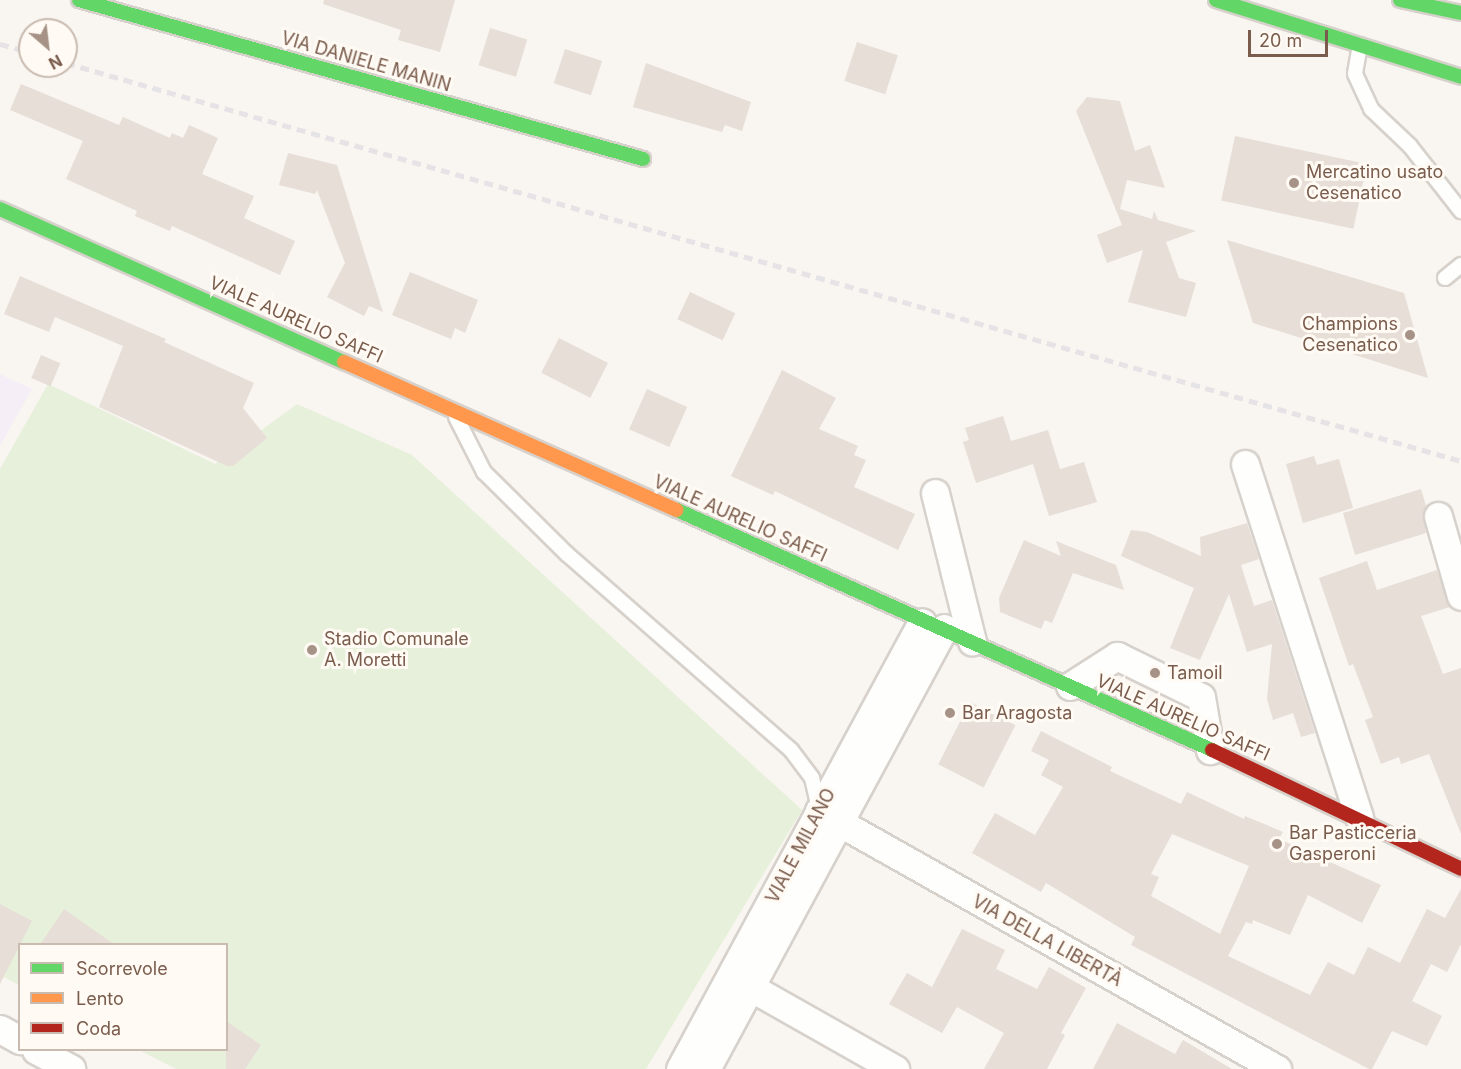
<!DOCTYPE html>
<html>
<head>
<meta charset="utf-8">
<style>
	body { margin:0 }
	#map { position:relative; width:1461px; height:1069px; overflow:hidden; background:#f9f5f0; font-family:Inter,sans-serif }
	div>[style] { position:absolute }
	.education>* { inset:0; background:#f6eef6 }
	.green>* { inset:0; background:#e7f0db }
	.building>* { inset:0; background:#e6ded7; transform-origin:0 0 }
	.roads { filter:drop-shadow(2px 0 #d7d1cb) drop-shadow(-2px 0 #d7d1cb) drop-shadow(0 2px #d7d1cb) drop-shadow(0 -2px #d7d1cb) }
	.lane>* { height:14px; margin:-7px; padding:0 7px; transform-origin:7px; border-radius:7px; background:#fefefd }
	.street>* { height:27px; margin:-13.5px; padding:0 13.5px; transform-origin:13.5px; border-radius:13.5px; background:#fefefd }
	.fast>* { height:14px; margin:-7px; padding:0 7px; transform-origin:7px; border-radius:7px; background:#63d668 }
	.slow>* { height:14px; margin:-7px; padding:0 7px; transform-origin:7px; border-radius:7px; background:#ff974d }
	.jam>* { height:14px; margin:-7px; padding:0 7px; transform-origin:7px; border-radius:7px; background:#b3261e }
	.rail>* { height:4.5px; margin-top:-2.25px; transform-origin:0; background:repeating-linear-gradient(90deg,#e6e3e7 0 9px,transparent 0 15px) }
	.dots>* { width:16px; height:16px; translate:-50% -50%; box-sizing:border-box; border:3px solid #fffaf3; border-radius:50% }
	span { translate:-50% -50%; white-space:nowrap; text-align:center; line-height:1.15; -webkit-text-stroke:6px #fffaf3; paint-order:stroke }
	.street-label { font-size:18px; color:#7a5c4d }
	.poi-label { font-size:18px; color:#7a5c4d }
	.left { translate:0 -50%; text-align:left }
	.right { translate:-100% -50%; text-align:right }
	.legend { position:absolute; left:18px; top:943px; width:210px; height:108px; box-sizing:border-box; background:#fffaf3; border:2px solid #cabbb1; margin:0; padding:8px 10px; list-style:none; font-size:18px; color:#7a5c4d }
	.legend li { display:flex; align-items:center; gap:12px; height:30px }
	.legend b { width:30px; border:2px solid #cabbb1 }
	.north { position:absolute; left:18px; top:18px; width:60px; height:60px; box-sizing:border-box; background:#fffaf3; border:2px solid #cabbb1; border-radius:50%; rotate:152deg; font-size:16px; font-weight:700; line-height:24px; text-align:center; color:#7a5c4d }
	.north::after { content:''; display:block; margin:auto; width:21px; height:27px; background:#a69286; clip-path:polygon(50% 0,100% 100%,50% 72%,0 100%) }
	.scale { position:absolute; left:1248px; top:30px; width:80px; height:27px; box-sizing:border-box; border:3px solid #7a5c4d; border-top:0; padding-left:8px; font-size:18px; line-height:21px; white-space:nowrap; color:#7a5c4d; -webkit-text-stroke:4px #fffaf3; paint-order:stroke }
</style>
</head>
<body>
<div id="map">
	<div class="education">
		<div style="clip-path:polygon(0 374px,32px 389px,0 446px)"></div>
	</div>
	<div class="green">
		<div style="clip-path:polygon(48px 384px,215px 464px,297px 404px,412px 455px,802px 810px,646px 1069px,176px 1069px,139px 1050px,226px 1050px,226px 944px,20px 944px,19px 985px,0 975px,0 469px)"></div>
	</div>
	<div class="building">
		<div style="clip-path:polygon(324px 0,455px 0,440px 52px,398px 40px,401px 30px,323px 4px)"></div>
		<div style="left:490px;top:28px;width:39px;height:39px;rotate:17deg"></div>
		<div style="left:857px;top:42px;width:43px;height:41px;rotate:18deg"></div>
		<div style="left:565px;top:49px;width:39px;height:36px;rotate:18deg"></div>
		<div style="clip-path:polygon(646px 63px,751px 102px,742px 131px,725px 125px,722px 132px,633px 107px)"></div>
		<div style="clip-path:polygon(21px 84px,119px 125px,123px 117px,170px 138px,172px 133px,183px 138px,189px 125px,218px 138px,202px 174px,254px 196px,244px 218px,295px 241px,280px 275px,172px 226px,170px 231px,135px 216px,137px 211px,66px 179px,83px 141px,10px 110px)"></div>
		<div style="clip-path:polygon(1087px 97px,1120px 101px,1135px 151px,1150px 145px,1165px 188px,1127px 180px,1120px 209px,1152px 219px,1154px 211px,1158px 220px,1196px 231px,1166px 242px,1179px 278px,1196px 283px,1186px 317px,1128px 302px,1143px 250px,1107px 263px,1097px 235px,1122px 225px,1076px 111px)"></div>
		<div style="left:1235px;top:136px;width:135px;height:66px;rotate:12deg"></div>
		<div style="clip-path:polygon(288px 153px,337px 165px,383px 312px,369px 306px,364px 316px,327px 297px,345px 263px,317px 190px,315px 194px,279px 185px)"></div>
		<div style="clip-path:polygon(1227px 240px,1404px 293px,1428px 378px,1253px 323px)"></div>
		<div style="clip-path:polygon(410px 272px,478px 300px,465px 333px,455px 328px,451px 339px,392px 315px)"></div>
		<div style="clip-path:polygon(20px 276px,166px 339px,164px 342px,254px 383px,243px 408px,267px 438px,233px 466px,227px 466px,99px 407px,123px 346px,55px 317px,49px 332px,4px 314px)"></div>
		<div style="left:690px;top:292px;width:50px;height:30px;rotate:25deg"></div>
		<div style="left:559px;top:338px;width:55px;height:39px;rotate:27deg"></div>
		<div style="left:41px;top:355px;width:21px;height:25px;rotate:23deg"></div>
		<div style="clip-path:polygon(782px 370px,836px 398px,819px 429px,858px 446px,854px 455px,866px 460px,854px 487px,915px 514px,898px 550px,775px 491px,773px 495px,731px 476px)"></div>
		<div style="left:647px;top:389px;width:44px;height:44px;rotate:24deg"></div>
		<div style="clip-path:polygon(1003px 416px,1011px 441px,1048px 430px,1060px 469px,1084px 462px,1097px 502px,1049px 516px,1033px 464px,976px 483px,963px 442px,969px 440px,965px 428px)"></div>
		<div style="clip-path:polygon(1314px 456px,1317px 465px,1339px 459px,1353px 508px,1303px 523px,1286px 464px)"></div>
		<div style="clip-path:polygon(1421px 489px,1426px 506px,1423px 513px,1426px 533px,1355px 555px,1343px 513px)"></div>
		<div style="clip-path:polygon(1247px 523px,1259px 559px,1241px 565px,1254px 606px,1272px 600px,1315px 733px,1301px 737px,1293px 713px,1273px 720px,1267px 699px,1272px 644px,1247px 652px,1229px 594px,1200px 660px,1170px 648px,1194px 588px,1121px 556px,1131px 530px,1147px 532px,1201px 556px,1200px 537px)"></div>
		<div style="clip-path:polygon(1024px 540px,1061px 556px,1056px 541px,1116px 565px,1124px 590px,1073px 573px,1052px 623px,1045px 620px,1041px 629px,1000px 612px,999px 598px)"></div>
		<div style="clip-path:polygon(1367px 561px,1377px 590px,1437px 570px,1450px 607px,1421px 616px,1443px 674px,1461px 668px,1461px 834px,1429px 754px,1401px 764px,1399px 757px,1381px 764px,1365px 720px,1373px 717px,1353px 664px,1349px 666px,1319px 578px)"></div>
		<div style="left:970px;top:702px;width:51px;height:70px;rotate:27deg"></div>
		<div style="clip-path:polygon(evenodd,1041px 731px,1112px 767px,1110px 771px,1181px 804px,1187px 792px,1244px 819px,1245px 816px,1283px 832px,1279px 839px,1381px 885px,1362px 923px,1308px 895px,1290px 935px,1253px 920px,1252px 924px,1246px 922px,1228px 956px,1310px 995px,1328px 962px,1354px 975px,1368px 947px,1400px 963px,1427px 909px,1445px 918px,1461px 889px,1461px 944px,1447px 972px,1431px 964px,1412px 1001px,1442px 1016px,1427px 1046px,1392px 1031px,1372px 1069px,1369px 1069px,1131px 945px,1135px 937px,1046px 883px,1041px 892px,972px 853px,995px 813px,1035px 835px,1063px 787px,1041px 775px,1049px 760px,1031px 751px,1041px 731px,1172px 834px,1249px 866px,1220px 934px,1151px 896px,1159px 877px,1151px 874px,1172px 834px)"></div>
		<div style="clip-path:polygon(0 904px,32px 921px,0 984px)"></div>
		<div style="clip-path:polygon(64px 909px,115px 945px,40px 945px)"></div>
		<div style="clip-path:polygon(962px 929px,1005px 950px,996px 969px,1037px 989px,1049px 967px,1086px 988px,1061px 1033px,1065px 1035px,1047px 1069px,984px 1069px,1004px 1033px,957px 1007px,942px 1033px,889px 1004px,907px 973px,932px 987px)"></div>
		<div style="clip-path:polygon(226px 1021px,261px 1045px,245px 1069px,226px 1069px)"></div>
		<div style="clip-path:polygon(1117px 1023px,1175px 1054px,1183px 1040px,1232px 1069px,1093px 1069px)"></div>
	</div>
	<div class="roads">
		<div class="lane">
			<div style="left:1360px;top:45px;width:29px;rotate:100deg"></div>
			<div style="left:1355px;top:74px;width:38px;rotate:65deg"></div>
			<div style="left:1371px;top:109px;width:54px;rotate:43.5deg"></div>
			<div style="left:1410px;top:146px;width:83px;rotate:51.9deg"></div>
			<div style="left:1445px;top:278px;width:21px;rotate:-39deg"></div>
			<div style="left:456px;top:417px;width:62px;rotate:63deg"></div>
			<div style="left:484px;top:472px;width:117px;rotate:44.7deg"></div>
			<div style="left:567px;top:554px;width:298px;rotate:41.2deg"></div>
			<div style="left:791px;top:750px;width:35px;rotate:53deg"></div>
			<div style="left:812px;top:778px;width:32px;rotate:77deg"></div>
		</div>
		<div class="street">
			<div style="left:1245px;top:464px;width:371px;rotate:72.1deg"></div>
			<div style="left:935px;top:493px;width:153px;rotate:76deg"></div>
			<div style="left:1438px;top:516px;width:83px;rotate:74deg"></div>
			<div style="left:1070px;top:686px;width:56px;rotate:-32.6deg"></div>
			<div style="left:1117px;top:656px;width:93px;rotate:26deg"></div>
			<div style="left:1201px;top:697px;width:54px;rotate:80.4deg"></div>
			<div style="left:819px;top:811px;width:526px;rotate:29.39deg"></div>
			<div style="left:733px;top:982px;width:18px;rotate:16deg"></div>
			<div style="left:750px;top:987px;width:167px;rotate:29.5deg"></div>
			<div style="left:0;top:1029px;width:23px;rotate:29deg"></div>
			<div style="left:36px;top:1050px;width:40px;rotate:28deg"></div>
			<div style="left:680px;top:1069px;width:508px;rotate:-61.57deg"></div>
			<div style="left:706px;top:1069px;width:501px;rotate:-61.65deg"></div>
		</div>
		<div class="fast">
			<div style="left:79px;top:0;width:586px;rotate:15.74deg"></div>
			<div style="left:1216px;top:0;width:257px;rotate:17.4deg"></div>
			<div style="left:1400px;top:0;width:62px;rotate:12deg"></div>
			<div style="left:0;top:209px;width:376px;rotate:24deg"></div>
			<div style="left:677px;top:510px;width:586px;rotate:24.16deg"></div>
		</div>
		<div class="slow">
			<div style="left:344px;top:362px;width:364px;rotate:24deg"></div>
		</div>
		<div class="jam">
			<div style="left:1212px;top:750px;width:276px;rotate:25.5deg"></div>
		</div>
	</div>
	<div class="rail">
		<div style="left:0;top:44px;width:31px;rotate:15deg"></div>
		<div style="left:66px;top:63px;width:1451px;rotate:15.92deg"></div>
	</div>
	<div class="dots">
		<div style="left:1294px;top:183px;background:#a69286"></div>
		<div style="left:1410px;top:335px;background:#a69286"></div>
		<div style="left:312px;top:650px;background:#a69286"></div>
		<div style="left:1155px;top:673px;background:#a69286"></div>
		<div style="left:950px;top:713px;background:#a69286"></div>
		<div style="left:1277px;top:844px;background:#a69286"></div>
	</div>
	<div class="street-label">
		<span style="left:366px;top:62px;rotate:16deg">VIA DANIELE MANIN</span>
		<span style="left:296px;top:320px;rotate:24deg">VIALE AURELIO SAFFI</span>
		<span style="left:740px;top:519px;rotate:24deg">VIALE AURELIO SAFFI</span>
		<span style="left:1183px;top:718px;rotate:24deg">VIALE AURELIO SAFFI</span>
		<span style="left:801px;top:846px;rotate:-62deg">VIALE MILANO</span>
		<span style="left:1047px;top:941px;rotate:29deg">VIA DELLA LIBERTÀ</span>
	</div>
	<div class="poi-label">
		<span class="left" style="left:1306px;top:183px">Mercatino usato<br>Cesenatico</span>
		<span class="right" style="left:1398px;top:335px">Champions<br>Cesenatico</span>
		<span class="left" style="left:324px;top:650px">Stadio Comunale<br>A. Moretti</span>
		<span class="left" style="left:1167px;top:673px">Tamoil</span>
		<span class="left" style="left:962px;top:713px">Bar Aragosta</span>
		<span class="left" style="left:1289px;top:844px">Bar Pasticceria<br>Gasperoni</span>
	</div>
	<ul class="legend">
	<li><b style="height:8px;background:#63d668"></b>Scorrevole</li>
	<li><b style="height:8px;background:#ff974d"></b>Lento</li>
	<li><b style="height:8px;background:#b3261e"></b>Coda</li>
	</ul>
	<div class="north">N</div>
	<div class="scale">20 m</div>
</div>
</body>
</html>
